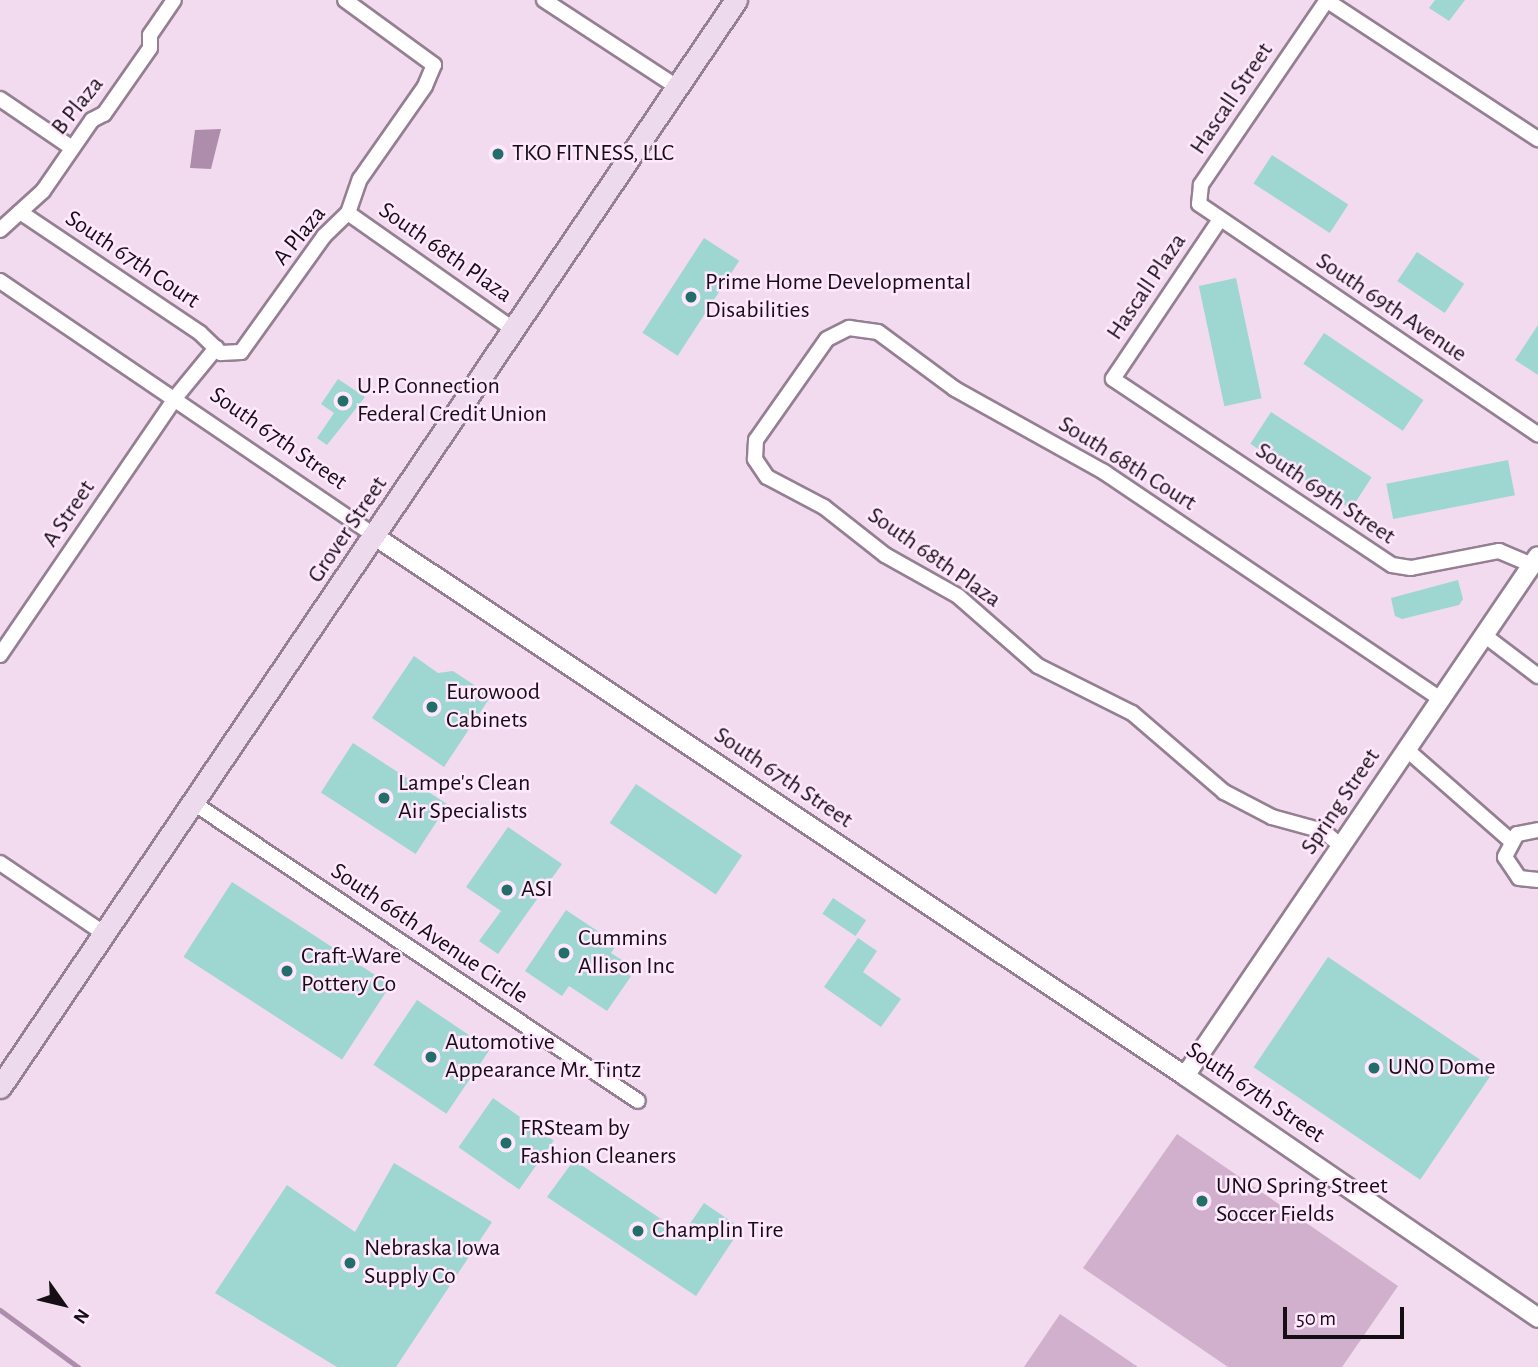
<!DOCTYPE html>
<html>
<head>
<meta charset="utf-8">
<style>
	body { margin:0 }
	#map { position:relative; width:1538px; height:1367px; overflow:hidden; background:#f2dbef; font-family:"Alegreya Sans",sans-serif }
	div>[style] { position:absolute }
	.green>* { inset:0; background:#d0b0cd }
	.water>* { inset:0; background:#ae8dac }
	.stream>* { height:5px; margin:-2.5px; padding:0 2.5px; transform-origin:2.5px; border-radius:2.5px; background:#ae8dac }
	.building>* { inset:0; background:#9ed6d2; transform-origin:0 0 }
	.roads { filter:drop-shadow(2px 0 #948092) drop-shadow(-2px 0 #948092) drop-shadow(0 2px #948092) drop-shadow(0 -2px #948092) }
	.minor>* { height:14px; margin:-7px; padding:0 7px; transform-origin:7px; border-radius:7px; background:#fff }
	.tertiary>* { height:18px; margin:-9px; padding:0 9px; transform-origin:9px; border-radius:9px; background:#fff }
	.secondary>* { height:21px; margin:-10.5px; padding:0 10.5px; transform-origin:10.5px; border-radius:10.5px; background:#eedaed }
	.dots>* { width:19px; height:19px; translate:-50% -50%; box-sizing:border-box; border:4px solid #ffe8fd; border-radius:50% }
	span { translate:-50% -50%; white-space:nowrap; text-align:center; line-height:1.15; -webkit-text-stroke:5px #ffe8fd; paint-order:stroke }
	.street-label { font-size:24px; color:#160e15 }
	.poi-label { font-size:24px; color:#160e15 }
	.left { translate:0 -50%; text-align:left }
	.north { position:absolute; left:28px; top:1269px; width:70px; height:70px; -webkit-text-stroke:5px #ffe8fd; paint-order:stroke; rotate:124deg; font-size:19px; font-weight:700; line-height:28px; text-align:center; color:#160e15 }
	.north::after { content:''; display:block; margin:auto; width:24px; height:32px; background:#160e15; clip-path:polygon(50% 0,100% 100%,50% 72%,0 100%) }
	.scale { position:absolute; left:1283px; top:1307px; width:121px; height:32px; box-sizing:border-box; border:4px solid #160e15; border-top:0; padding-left:9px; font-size:21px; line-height:24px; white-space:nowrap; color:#160e15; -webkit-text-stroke:5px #ffe8fd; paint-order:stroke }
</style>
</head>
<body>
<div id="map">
	<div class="green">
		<div style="clip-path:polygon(1177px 1134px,1398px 1286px,1342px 1367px,1228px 1367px,1083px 1268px)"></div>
		<div style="clip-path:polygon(1060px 1314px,1138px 1367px,1024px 1367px)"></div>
	</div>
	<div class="water">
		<div style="clip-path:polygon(221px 129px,211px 169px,190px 168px,195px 130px)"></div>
	</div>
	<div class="stream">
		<div style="left:0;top:1310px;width:97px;rotate:36.2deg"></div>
	</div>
	<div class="building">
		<div style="clip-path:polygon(1435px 0,1465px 0,1449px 21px,1429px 8px)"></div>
		<div style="left:1272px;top:155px;width:91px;height:34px;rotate:33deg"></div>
		<div style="left:704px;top:238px;width:42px;height:113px;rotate:33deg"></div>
		<div style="left:1417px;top:252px;width:57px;height:35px;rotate:34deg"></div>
		<div style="left:1236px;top:278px;width:123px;height:38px;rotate:78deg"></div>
		<div style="clip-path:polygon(1538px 325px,1538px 375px,1515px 360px)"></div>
		<div style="left:1324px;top:333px;width:120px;height:37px;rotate:34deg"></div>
		<div style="clip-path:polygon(338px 379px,365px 397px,327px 445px,317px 438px,334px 413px,321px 404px)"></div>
		<div style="left:1271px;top:412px;width:120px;height:38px;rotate:33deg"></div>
		<div style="left:1508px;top:460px;width:36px;height:124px;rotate:79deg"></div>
		<div style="clip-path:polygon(1458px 580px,1463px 599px,1459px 605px,1402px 619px,1395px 616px,1391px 598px)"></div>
		<div style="clip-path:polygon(414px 656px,438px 673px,453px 671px,491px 696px,444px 767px,372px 718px)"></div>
		<div style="left:353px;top:743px;width:113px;height:59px;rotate:33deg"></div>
		<div style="left:636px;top:784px;width:128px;height:47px;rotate:34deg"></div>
		<div style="clip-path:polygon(508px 827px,562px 864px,498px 954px,479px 941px,501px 911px,466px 887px)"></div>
		<div style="left:232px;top:882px;width:189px;height:89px;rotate:33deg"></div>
		<div style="left:833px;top:898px;width:40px;height:19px;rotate:34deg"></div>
		<div style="clip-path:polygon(566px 910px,617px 944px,611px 953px,636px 969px,607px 1011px,569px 986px,562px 996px,525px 971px)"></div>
		<div style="clip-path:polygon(858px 938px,877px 951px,863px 972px,901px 999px,881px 1027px,824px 987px)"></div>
		<div style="left:1328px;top:957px;width:201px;height:133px;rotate:34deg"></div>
		<div style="left:417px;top:1000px;width:88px;height:78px;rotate:34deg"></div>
		<div style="left:493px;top:1098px;width:74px;height:60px;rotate:35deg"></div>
		<div style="clip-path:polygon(574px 1160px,683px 1234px,704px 1203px,741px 1228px,696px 1296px,547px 1197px)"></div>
		<div style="clip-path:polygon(394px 1163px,492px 1222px,396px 1367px,337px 1367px,215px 1293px,287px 1185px,355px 1232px)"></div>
	</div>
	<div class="roads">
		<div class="minor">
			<div style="left:544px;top:0;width:159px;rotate:33.2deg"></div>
			<div style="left:1326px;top:0;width:254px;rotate:33.3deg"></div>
			<div style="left:1327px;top:0;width:224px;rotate:124.3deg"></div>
			<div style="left:1201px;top:185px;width:19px;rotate:96deg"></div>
			<div style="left:1199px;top:204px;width:410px;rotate:34.2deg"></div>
			<div style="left:0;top:99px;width:87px;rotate:34.2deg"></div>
			<div style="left:20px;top:212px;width:217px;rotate:33.9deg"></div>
			<div style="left:200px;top:333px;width:29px;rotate:44deg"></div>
			<div style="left:221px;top:353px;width:20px;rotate:-3deg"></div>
			<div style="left:241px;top:352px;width:143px;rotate:-54.4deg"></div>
			<div style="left:324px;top:236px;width:33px;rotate:-44deg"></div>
			<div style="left:348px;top:213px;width:36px;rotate:-71deg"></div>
			<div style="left:360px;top:179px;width:113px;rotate:-55deg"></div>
			<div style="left:425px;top:86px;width:23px;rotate:-67deg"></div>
			<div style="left:434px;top:65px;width:110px;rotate:-143.9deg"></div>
			<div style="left:348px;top:213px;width:205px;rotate:35.1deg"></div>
			<div style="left:1219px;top:221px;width:190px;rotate:123.9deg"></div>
			<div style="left:1113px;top:379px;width:335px;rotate:33.7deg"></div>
			<div style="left:1392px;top:565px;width:19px;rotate:9deg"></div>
			<div style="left:1411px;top:568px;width:90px;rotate:-10.9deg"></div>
			<div style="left:1499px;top:551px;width:36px;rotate:23deg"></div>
			<div style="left:0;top:230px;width:58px;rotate:-42.2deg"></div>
			<div style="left:43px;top:191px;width:86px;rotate:-55.4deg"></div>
			<div style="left:92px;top:120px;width:13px;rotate:-27deg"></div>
			<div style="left:104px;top:114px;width:80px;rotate:-55.1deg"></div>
			<div style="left:150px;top:48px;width:13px;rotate:-90deg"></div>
			<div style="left:150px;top:35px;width:42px;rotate:-55.6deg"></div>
			<div style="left:0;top:281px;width:455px;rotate:34.2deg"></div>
			<div style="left:1484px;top:635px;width:68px;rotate:37.2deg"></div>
			<div style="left:0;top:655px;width:311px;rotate:-55.7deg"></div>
			<div style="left:175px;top:398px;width:65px;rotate:-50.6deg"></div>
			<div style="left:1406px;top:749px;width:138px;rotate:41.2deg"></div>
			<div style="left:195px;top:804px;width:533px;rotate:33.84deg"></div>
			<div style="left:1538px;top:830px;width:21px;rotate:169deg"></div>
			<div style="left:1517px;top:834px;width:26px;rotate:118deg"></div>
			<div style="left:1505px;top:857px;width:25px;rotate:56deg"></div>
			<div style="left:1519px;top:878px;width:19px;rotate:6deg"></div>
			<div style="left:1341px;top:846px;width:23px;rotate:-140deg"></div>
			<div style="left:1323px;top:831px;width:53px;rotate:-164.6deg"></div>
			<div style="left:1272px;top:817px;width:54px;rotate:-152.5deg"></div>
			<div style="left:1224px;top:792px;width:121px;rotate:-139.3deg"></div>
			<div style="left:1132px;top:713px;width:105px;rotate:-153.4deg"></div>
			<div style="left:1038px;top:666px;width:106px;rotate:-138.8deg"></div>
			<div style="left:958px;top:596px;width:84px;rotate:-150.7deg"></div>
			<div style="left:885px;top:555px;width:78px;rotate:-141.8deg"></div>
			<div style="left:824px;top:507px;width:64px;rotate:-152.2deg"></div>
			<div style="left:767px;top:477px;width:22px;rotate:-124deg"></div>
			<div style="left:755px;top:459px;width:19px;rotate:-87deg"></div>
			<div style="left:756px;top:440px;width:123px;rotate:-54.9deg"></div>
			<div style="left:827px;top:339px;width:25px;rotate:-27deg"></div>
			<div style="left:849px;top:328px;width:29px;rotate:8deg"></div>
			<div style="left:878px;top:332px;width:96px;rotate:36.5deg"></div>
			<div style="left:955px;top:389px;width:171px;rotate:29.1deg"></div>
			<div style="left:1104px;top:472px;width:406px;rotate:34deg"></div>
			<div style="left:0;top:863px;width:127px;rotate:34.1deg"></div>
		</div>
		<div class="tertiary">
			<div style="left:376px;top:537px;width:972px;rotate:33.67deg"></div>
			<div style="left:1185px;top:1076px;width:428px;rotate:34.4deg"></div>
			<div style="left:1185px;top:1076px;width:628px;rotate:-55.83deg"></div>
		</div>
		<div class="secondary">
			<div style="left:0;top:1087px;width:1313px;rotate:-55.9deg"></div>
		</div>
	</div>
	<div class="dots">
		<div style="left:498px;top:154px;background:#236e6a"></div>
		<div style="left:691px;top:297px;background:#236e6a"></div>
		<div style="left:343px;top:401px;background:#236e6a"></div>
		<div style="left:432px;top:707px;background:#236e6a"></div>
		<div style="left:384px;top:798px;background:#236e6a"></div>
		<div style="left:507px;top:890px;background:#236e6a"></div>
		<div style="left:564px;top:953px;background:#236e6a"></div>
		<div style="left:287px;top:971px;background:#236e6a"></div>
		<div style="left:431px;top:1057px;background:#236e6a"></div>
		<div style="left:1374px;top:1068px;background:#236e6a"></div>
		<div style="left:506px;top:1143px;background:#236e6a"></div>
		<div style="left:1202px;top:1201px;background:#236e6a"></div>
		<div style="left:638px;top:1231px;background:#236e6a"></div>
		<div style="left:350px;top:1263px;background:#236e6a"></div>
	</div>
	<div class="street-label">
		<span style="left:1232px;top:99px;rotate:-56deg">Hascall Street</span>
		<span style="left:78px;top:106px;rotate:-51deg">B Plaza</span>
		<span style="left:300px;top:236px;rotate:-51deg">A Plaza</span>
		<span style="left:445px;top:253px;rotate:35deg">South 68th Plaza</span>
		<span style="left:132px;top:260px;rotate:34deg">South 67th Court</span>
		<span style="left:1147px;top:287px;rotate:-56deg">Hascall Plaza</span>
		<span style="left:1391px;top:308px;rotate:34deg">South 69th Avenue</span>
		<span style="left:278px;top:439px;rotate:35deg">South 67th Street</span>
		<span style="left:1127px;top:464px;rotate:32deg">South 68th Court</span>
		<span style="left:1325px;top:494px;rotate:34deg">South 69th Street</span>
		<span style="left:69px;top:514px;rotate:-56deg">A Street</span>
		<span style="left:348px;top:530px;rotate:-56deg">Grover Street</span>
		<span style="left:934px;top:558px;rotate:35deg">South 68th Plaza</span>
		<span style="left:783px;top:778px;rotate:34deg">South 67th Street</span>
		<span style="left:1341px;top:802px;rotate:-56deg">Spring Street</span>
		<span style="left:429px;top:934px;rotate:34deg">South 66th Avenue Circle</span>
		<span style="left:1255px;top:1093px;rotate:34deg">South 67th Street</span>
	</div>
	<div class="poi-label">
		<span class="left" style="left:512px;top:154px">TKO FITNESS, LLC</span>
		<span class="left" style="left:705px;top:297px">Prime Home Developmental<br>Disabilities</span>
		<span class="left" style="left:357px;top:401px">U.P. Connection<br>Federal Credit Union</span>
		<span class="left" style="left:446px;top:707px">Eurowood<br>Cabinets</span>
		<span class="left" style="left:398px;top:798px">Lampe's Clean<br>Air Specialists</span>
		<span class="left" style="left:521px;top:890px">ASI</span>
		<span class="left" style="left:578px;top:953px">Cummins<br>Allison Inc</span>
		<span class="left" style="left:301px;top:971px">Craft-Ware<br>Pottery Co</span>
		<span class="left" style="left:445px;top:1057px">Automotive<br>Appearance Mr. Tintz</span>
		<span class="left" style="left:1388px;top:1068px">UNO Dome</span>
		<span class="left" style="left:520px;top:1143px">FRSteam by<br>Fashion Cleaners</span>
		<span class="left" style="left:1216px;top:1201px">UNO Spring Street<br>Soccer Fields</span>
		<span class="left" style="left:652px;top:1231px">Champlin Tire</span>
		<span class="left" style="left:364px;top:1263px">Nebraska Iowa<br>Supply Co</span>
	</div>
	<div class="north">N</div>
	<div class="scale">50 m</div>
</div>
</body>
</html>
